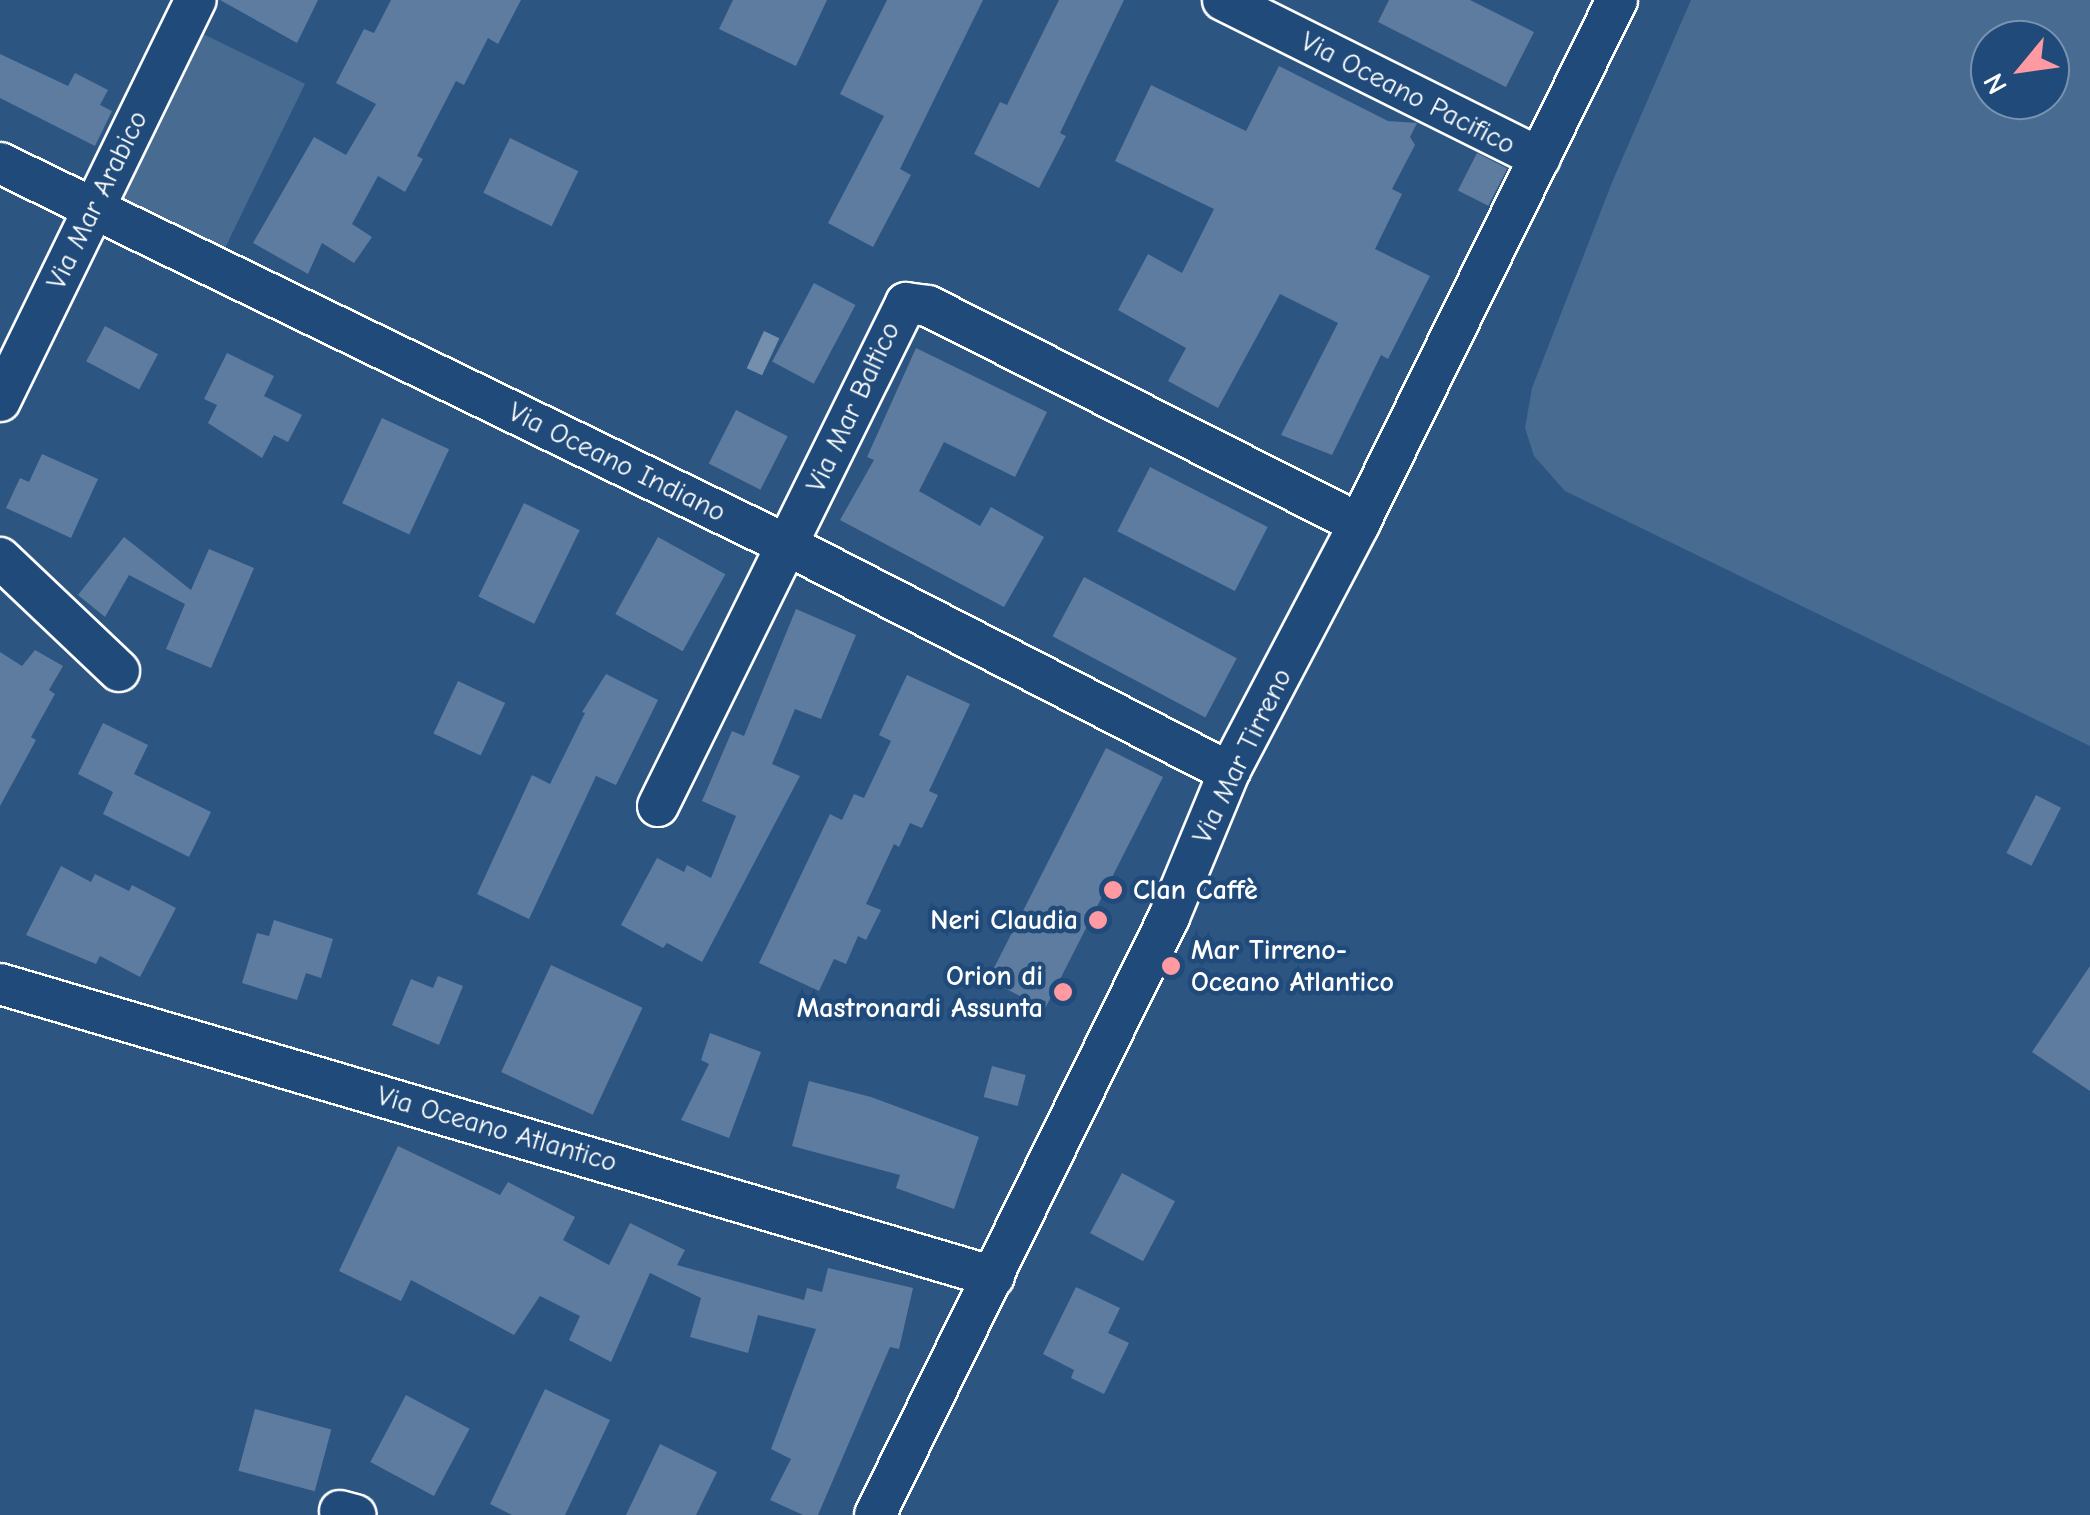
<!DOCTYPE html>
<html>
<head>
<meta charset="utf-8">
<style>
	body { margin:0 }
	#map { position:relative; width:2090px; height:1515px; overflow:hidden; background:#2c5582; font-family:"Comic Neue",sans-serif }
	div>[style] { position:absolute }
	.green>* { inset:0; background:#486b92; transform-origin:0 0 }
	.water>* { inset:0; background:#748fad; transform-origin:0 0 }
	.building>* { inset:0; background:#5e7c9f; transform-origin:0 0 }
	.roads { filter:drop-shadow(2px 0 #fff) drop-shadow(-2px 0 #fff) drop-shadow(0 2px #fff) drop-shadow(0 -2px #fff) }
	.minor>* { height:40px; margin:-20px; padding:0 20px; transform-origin:20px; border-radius:20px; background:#1f4a7a }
	.dots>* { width:28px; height:28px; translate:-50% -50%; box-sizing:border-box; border:5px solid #1f4a7a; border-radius:50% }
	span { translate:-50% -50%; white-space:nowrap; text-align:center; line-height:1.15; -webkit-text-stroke:9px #1f4a7a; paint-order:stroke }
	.street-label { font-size:28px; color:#fff }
	.poi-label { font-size:28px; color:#fff; font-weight:700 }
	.left { translate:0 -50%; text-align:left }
	.right { translate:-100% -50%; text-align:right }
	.north { position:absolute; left:1970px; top:20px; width:100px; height:100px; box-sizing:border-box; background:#1f4a7a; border:2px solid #7992af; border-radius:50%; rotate:241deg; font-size:28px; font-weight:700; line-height:40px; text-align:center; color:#fff }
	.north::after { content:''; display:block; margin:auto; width:35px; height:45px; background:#ff9aa2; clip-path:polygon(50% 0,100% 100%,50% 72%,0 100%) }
</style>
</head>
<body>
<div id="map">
	<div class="green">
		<div style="clip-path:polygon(evenodd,1691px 0,2090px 0,2090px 746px,1565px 491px,1534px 456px,1525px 428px,1532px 388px,1613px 180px,1691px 0,2050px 40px,2050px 100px,1990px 100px,1990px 40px,2050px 40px)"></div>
		<div style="left:199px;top:32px;width:118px;height:191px;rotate:26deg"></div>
	</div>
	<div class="water">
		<div style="left:764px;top:331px;width:17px;height:41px;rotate:25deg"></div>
	</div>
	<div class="building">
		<div style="clip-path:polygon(220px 0,318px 0,297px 43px)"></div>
		<div style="clip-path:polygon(391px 0,521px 0,498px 44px,488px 38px,464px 85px,456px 81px,417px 156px,423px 159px,405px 192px,378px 176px,352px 224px,372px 237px,354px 263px,322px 243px,308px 274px,253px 243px,314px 137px,346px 155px,376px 104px,336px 83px,364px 29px,374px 33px)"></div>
		<div style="clip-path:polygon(733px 0,827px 0,796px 66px,719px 29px)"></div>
		<div style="clip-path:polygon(887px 0,983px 0,900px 169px,911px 175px,873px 247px,828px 223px,884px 116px,840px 94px)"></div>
		<div style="clip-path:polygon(1059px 0,1124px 0,1060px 133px,1066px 136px,1039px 188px,974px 154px,1000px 102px,1007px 105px)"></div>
		<div style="clip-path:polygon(1389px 0,1470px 0,1534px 32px,1506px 87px,1378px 22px)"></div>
		<div style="clip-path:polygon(0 54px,68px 86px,75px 73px,108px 90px,100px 105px,112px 111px,95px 146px,0 98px)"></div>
		<div style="clip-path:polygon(1279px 66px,1388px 121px,1417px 123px,1410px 137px,1415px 145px,1392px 189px,1402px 194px,1375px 249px,1430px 276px,1388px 359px,1381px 355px,1332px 455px,1281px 435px,1338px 323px,1280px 294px,1218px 408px,1168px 381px,1186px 348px,1118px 310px,1148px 254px,1182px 273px,1214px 209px,1115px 161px,1151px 85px,1246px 131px)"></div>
		<div style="left:510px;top:138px;width:76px;height:61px;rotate:26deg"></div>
		<div style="left:1477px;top:153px;width:34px;height:42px;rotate:27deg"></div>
		<div style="left:814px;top:283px;width:47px;height:89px;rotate:28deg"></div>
		<div style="left:105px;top:326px;width:60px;height:40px;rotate:28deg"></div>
		<div style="clip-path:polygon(916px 348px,1047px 412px,1015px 477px,944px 442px,919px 491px,980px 526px,991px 507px,1044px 537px,1004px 607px,840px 520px,874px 460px,867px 457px)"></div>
		<div style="clip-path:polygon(227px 353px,274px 376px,264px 396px,302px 415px,288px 442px,274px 435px,262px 458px,208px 423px,217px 405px,204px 399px)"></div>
		<div style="left:736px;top:410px;width:58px;height:60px;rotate:27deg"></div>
		<div style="left:382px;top:418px;width:74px;height:94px;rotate:25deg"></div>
		<div style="clip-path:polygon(42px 454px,98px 479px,71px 538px,6px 508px,20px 478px,29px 482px)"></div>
		<div style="left:1150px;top:467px;width:132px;height:72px;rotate:27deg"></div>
		<div style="left:524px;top:503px;width:62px;height:104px;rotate:26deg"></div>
		<div style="clip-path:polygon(124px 537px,191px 590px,209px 549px,254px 568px,211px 668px,166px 649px,185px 604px,129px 575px,105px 617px,78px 595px)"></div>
		<div style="left:658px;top:537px;width:77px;height:88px;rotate:29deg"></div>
		<div style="left:1084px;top:577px;width:173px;height:67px;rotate:28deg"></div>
		<div style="clip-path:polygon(796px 609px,856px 635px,821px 719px,795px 709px,772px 764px,800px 776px,702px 962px,667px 943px,663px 948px,621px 925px,657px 858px,684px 872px,687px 865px,711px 878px,736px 816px,702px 801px,732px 731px,744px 736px)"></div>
		<div style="clip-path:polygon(35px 650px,63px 666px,49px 690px,55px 694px,31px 737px,36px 740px,0 806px,0 652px,22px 666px)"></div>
		<div style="clip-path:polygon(606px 674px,658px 700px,616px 785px,596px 776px,529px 919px,477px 894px,532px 775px,550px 784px,585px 713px,582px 712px)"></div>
		<div style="clip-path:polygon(907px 675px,970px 704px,929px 791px,938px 795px,922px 828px,910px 823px,899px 847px,894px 844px,866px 904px,881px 910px,866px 940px,858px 936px,846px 964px,834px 959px,819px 991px,759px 963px,830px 814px,842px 820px,854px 794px,864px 798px,891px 741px,879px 735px)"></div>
		<div style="left:458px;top:681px;width:52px;height:58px;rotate:25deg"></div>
		<div style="clip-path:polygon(103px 723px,148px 745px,134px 774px,211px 812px,189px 857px,103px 814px,113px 792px,78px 774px)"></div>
		<div style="left:1106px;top:748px;width:64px;height:260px;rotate:27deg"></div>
		<div style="left:2036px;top:795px;width:28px;height:65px;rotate:27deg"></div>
		<div style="clip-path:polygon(61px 866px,91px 882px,95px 874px,129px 891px,132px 885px,176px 908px,140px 977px,100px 956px,96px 964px,26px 935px)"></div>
		<div style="clip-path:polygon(274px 920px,333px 939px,321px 978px,306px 973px,297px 1000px,242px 983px,257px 933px,269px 936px)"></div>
		<div style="left:551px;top:965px;width:101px;height:118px;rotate:25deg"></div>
		<div style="clip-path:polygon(2090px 966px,2090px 1091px,2032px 1052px)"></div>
		<div style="clip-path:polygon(438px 976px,463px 986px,439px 1045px,392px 1025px,411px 979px,433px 988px)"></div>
		<div style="clip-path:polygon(710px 1033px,761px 1052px,729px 1138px,681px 1120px,709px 1064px,701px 1060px)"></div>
		<div style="left:992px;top:1066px;width:35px;height:32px;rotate:15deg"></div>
		<div style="clip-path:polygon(809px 1081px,871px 1097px,979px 1137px,954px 1209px,896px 1188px,900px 1175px,792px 1146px)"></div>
		<div style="clip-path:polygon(398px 1146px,500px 1195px,508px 1182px,575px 1217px,563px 1240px,609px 1265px,630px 1223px,685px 1250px,677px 1265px,804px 1300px,807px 1288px,822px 1292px,828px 1268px,913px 1288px,899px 1349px,890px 1347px,818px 1515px,803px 1515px,770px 1500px,791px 1459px,771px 1449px,816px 1329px,758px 1315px,748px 1353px,690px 1337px,701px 1298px,650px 1273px,611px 1362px,569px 1340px,580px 1316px,540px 1296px,514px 1335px,411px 1280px,401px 1301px,339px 1271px)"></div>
		<div style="left:1122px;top:1173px;width:60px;height:68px;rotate:28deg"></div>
		<div style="clip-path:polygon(1076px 1287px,1120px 1308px,1108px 1333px,1129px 1343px,1104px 1394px,1071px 1378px,1074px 1370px,1043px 1354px)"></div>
		<div style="clip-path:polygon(545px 1389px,610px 1420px,565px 1515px,512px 1515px,490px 1504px)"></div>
		<div style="left:406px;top:1395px;width:72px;height:76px;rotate:28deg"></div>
		<div style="left:255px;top:1409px;width:79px;height:64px;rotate:15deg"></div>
		<div style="clip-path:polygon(660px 1444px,717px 1472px,696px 1515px,626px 1515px)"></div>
	</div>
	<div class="roads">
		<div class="minor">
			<div style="left:1223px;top:0;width:354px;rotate:26.5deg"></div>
			<div style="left:0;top:163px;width:877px;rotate:25.89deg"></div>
			<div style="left:789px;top:546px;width:495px;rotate:27.2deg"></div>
			<div style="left:0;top:401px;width:446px;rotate:-64deg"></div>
			<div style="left:0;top:558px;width:164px;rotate:43.5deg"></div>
			<div style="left:658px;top:806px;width:561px;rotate:-63.75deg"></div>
			<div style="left:906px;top:303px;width:22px;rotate:8deg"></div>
			<div style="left:928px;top:306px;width:483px;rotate:26.8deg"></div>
			<div style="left:0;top:984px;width:1036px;rotate:16.42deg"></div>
			<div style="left:340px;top:1511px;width:16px;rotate:15deg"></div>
			<div style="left:875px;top:1515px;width:666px;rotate:-63.82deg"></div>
			<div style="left:1169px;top:917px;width:157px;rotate:-67.5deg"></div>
			<div style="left:1229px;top:772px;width:280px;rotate:-62.3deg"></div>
			<div style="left:1359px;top:524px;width:584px;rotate:-63.79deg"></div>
		</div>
	</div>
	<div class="dots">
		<div style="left:1113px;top:890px;background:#ff9aa2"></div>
		<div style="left:1098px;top:920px;background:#ff9aa2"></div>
		<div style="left:1171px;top:966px;background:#ff9aa2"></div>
		<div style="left:1063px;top:992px;background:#ff9aa2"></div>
	</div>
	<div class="street-label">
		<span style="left:1408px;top:93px;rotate:27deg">Via Oceano Pacifico</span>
		<span style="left:97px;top:200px;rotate:-64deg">Via Mar Arabico</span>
		<span style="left:853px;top:407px;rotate:-65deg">Via Mar Baltico</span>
		<span style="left:617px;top:462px;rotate:26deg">Via Oceano Indiano</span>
		<span style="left:1242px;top:756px;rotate:-64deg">Via Mar Tirreno</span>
		<span style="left:497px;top:1129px;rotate:16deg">Via Oceano Atlantico</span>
	</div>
	<div class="poi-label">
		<span class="left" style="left:1133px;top:890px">Clan Caffè</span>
		<span class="right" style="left:1078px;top:920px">Neri Claudia</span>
		<span class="left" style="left:1191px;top:966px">Mar Tirreno-<br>Oceano Atlantico</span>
		<span class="right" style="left:1043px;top:992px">Orion di<br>Mastronardi Assunta</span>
	</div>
	<div class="north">N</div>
</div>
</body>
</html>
